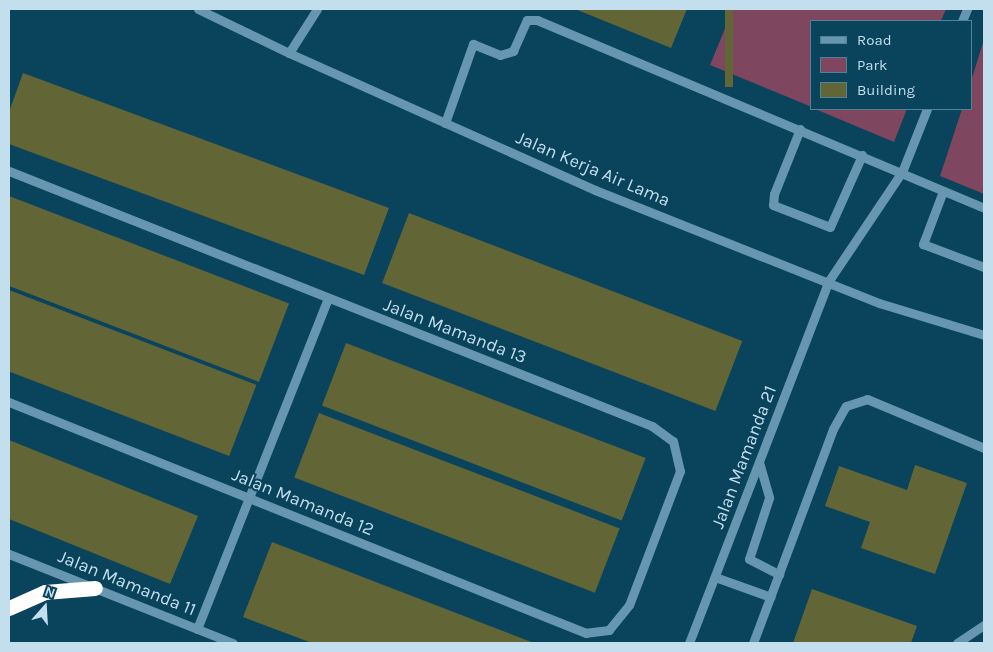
<!DOCTYPE html>
<html>
<head>
<meta charset="utf-8">
<style>
	body { margin:0 }
	#map { position:relative; width:993px; height:652px; overflow:hidden; background:#09435c; font-family:Karla,sans-serif }
	div>[style] { position:absolute }
	.green>* { inset:0; background:#7e465f }
	.building>* { inset:0; background:#626636; transform-origin:0 0 }
	.minor>* { height:9px; margin:-4.5px; padding:0 4.5px; transform-origin:4.5px; border-radius:4.5px; background:#6696b0 }
	.highway>* { height:15px; margin:-7.5px; padding:0 7.5px; transform-origin:7.5px; border-radius:7.5px; background:#fefefe }
	span { translate:-50% -50%; white-space:nowrap; text-align:center; line-height:1.15; -webkit-text-stroke:4px #09435c; paint-order:stroke }
	.street-label { font-size:18px; color:#c3deed }
	.frame { position:absolute; inset:0; border:10px solid #c3deed; pointer-events:none }
	.legend { position:absolute; left:810px; top:20px; width:162px; height:90px; box-sizing:border-box; background:#09435c; border:1px solid #538196; margin:0; padding:6px 9px; list-style:none; font-size:15px; color:#c3deed }
	.legend li { display:flex; align-items:center; gap:10px; height:25px }
	.legend b { width:25px; border:1px solid #538196 }
	.north { position:absolute; left:20px; top:582px; width:50px; height:50px; -webkit-text-stroke:4px #09435c; paint-order:stroke; rotate:19deg; font-size:14px; font-weight:700; line-height:20px; text-align:center; color:#c3deed }
	.north::after { content:''; display:block; margin:auto; width:18px; height:22px; background:#c3deed; clip-path:polygon(50% 0,100% 100%,50% 72%,0 100%) }
</style>
</head>
<body>
<div id="map">
	<div class="green">
		<div style="clip-path:polygon(733px 9px,946px 9px,941px 21px,812px 21px,812px 107px,710px 65px)"></div>
		<div style="clip-path:polygon(984px 39px,984px 194px,940px 176px,962px 109px,972px 109px,972px 78px)"></div>
		<div style="clip-path:polygon(815px 109px,907px 109px,894px 142px)"></div>
	</div>
	<div class="building">
		<div style="clip-path:polygon(575px 9px,687px 9px,671px 48px)"></div>
		<div style="left:725px;top:9px;width:8px;height:78px"></div>
		<div style="clip-path:polygon(23px 73px,389px 208px,364px 275px,9px 144px,9px 112px)"></div>
		<div style="left:9px;top:196px;width:300px;height:84px;rotate:21deg"></div>
		<div style="left:409px;top:213px;width:357px;height:75px;rotate:21deg"></div>
		<div style="left:9px;top:290px;width:265px;height:76px;rotate:21deg"></div>
		<div style="left:346px;top:343px;width:321px;height:67px;rotate:21deg"></div>
		<div style="left:319px;top:413px;width:322px;height:69px;rotate:21deg"></div>
		<div style="clip-path:polygon(9px 440px,198px 516px,170px 584px,9px 519px)"></div>
		<div style="clip-path:polygon(915px 465px,967px 483px,935px 574px,861px 548px,870px 522px,825px 506px,839px 466px,907px 490px)"></div>
		<div style="clip-path:polygon(272px 542px,534px 643px,312px 643px,243px 617px)"></div>
		<div style="clip-path:polygon(812px 589px,917px 626px,911px 643px,793px 643px)"></div>
	</div>
	<div class="minor">
		<div style="left:198px;top:9px;width:101px;rotate:25.8deg"></div>
		<div style="left:289px;top:53px;width:335px;rotate:24.1deg"></div>
		<div style="left:595px;top:190px;width:306px;rotate:21.7deg"></div>
		<div style="left:879px;top:303px;width:110px;rotate:16.9deg"></div>
		<div style="left:962px;top:21px;width:13px;rotate:-67deg"></div>
		<div style="left:289px;top:53px;width:52px;rotate:-57.5deg"></div>
		<div style="left:445px;top:123px;width:84px;rotate:-70.5deg"></div>
		<div style="left:473px;top:44px;width:29px;rotate:22deg"></div>
		<div style="left:500px;top:55px;width:14px;rotate:-17deg"></div>
		<div style="left:513px;top:51px;width:34px;rotate:-66deg"></div>
		<div style="left:527px;top:20px;width:10px"></div>
		<div style="left:537px;top:20px;width:485px;rotate:22.8deg"></div>
		<div style="left:800px;top:129px;width:70px;rotate:111.8deg"></div>
		<div style="left:774px;top:194px;width:11px;rotate:95deg"></div>
		<div style="left:773px;top:205px;width:61px;rotate:21.1deg"></div>
		<div style="left:830px;top:227px;width:79px;rotate:-66deg"></div>
		<div style="left:9px;top:171px;width:692px;rotate:21.63deg"></div>
		<div style="left:652px;top:426px;width:26px;rotate:36deg"></div>
		<div style="left:673px;top:441px;width:31px;rotate:77deg"></div>
		<div style="left:680px;top:471px;width:143px;rotate:110.8deg"></div>
		<div style="left:629px;top:605px;width:32px;rotate:129deg"></div>
		<div style="left:609px;top:630px;width:23px;rotate:173deg"></div>
		<div style="left:586px;top:633px;width:622px;rotate:-158.18deg"></div>
		<div style="left:943px;top:191px;width:57px;rotate:110.7deg"></div>
		<div style="left:923px;top:244px;width:65px;rotate:20.7deg"></div>
		<div style="left:759px;top:462px;width:37px;rotate:74deg"></div>
		<div style="left:769px;top:498px;width:64px;rotate:108.2deg"></div>
		<div style="left:749px;top:559px;width:34px;rotate:27deg"></div>
		<div style="left:9px;top:554px;width:241px;rotate:21.7deg"></div>
		<div style="left:715px;top:577px;width:59px;rotate:19.7deg"></div>
		<div style="left:197px;top:629px;width:356px;rotate:-68.4deg"></div>
		<div style="left:689px;top:643px;width:387px;rotate:-68.9deg"></div>
		<div style="left:828px;top:282px;width:133px;rotate:-56.1deg"></div>
		<div style="left:902px;top:172px;width:68px;rotate:-68.4deg"></div>
		<div style="left:753px;top:643px;width:228px;rotate:-69.5deg"></div>
		<div style="left:833px;top:429px;width:26px;rotate:-61deg"></div>
		<div style="left:846px;top:406px;width:22px;rotate:-18deg"></div>
		<div style="left:867px;top:399px;width:127px;rotate:22.7deg"></div>
		<div style="left:957px;top:643px;width:32px;rotate:-34deg"></div>
	</div>
	<div class="highway">
		<div style="left:9px;top:608px;width:39px;rotate:-24deg"></div>
		<div style="left:45px;top:592px;width:50px;rotate:-4.6deg"></div>
	</div>
	<div class="street-label">
		<span style="left:593px;top:169px;rotate:23deg">Jalan Kerja Air Lama</span>
		<span style="left:455px;top:331px;rotate:21deg">Jalan Mamanda 13</span>
		<span style="left:744px;top:457px;rotate:-69deg">Jalan Mamanda 21</span>
		<span style="left:303px;top:502px;rotate:22deg">Jalan Mamanda 12</span>
		<span style="left:127px;top:583px;rotate:22deg">Jalan Mamanda 11</span>
	</div>
	<div class="frame"></div>
	<ul class="legend">
	<li><b style="height:6px;background:#6696b0"></b>Road</li>
	<li><b style="height:14px;background:#7e465f"></b>Park</li>
	<li><b style="height:14px;background:#626636"></b>Building</li>
	</ul>
	<div class="north">N</div>
</div>
</body>
</html>
